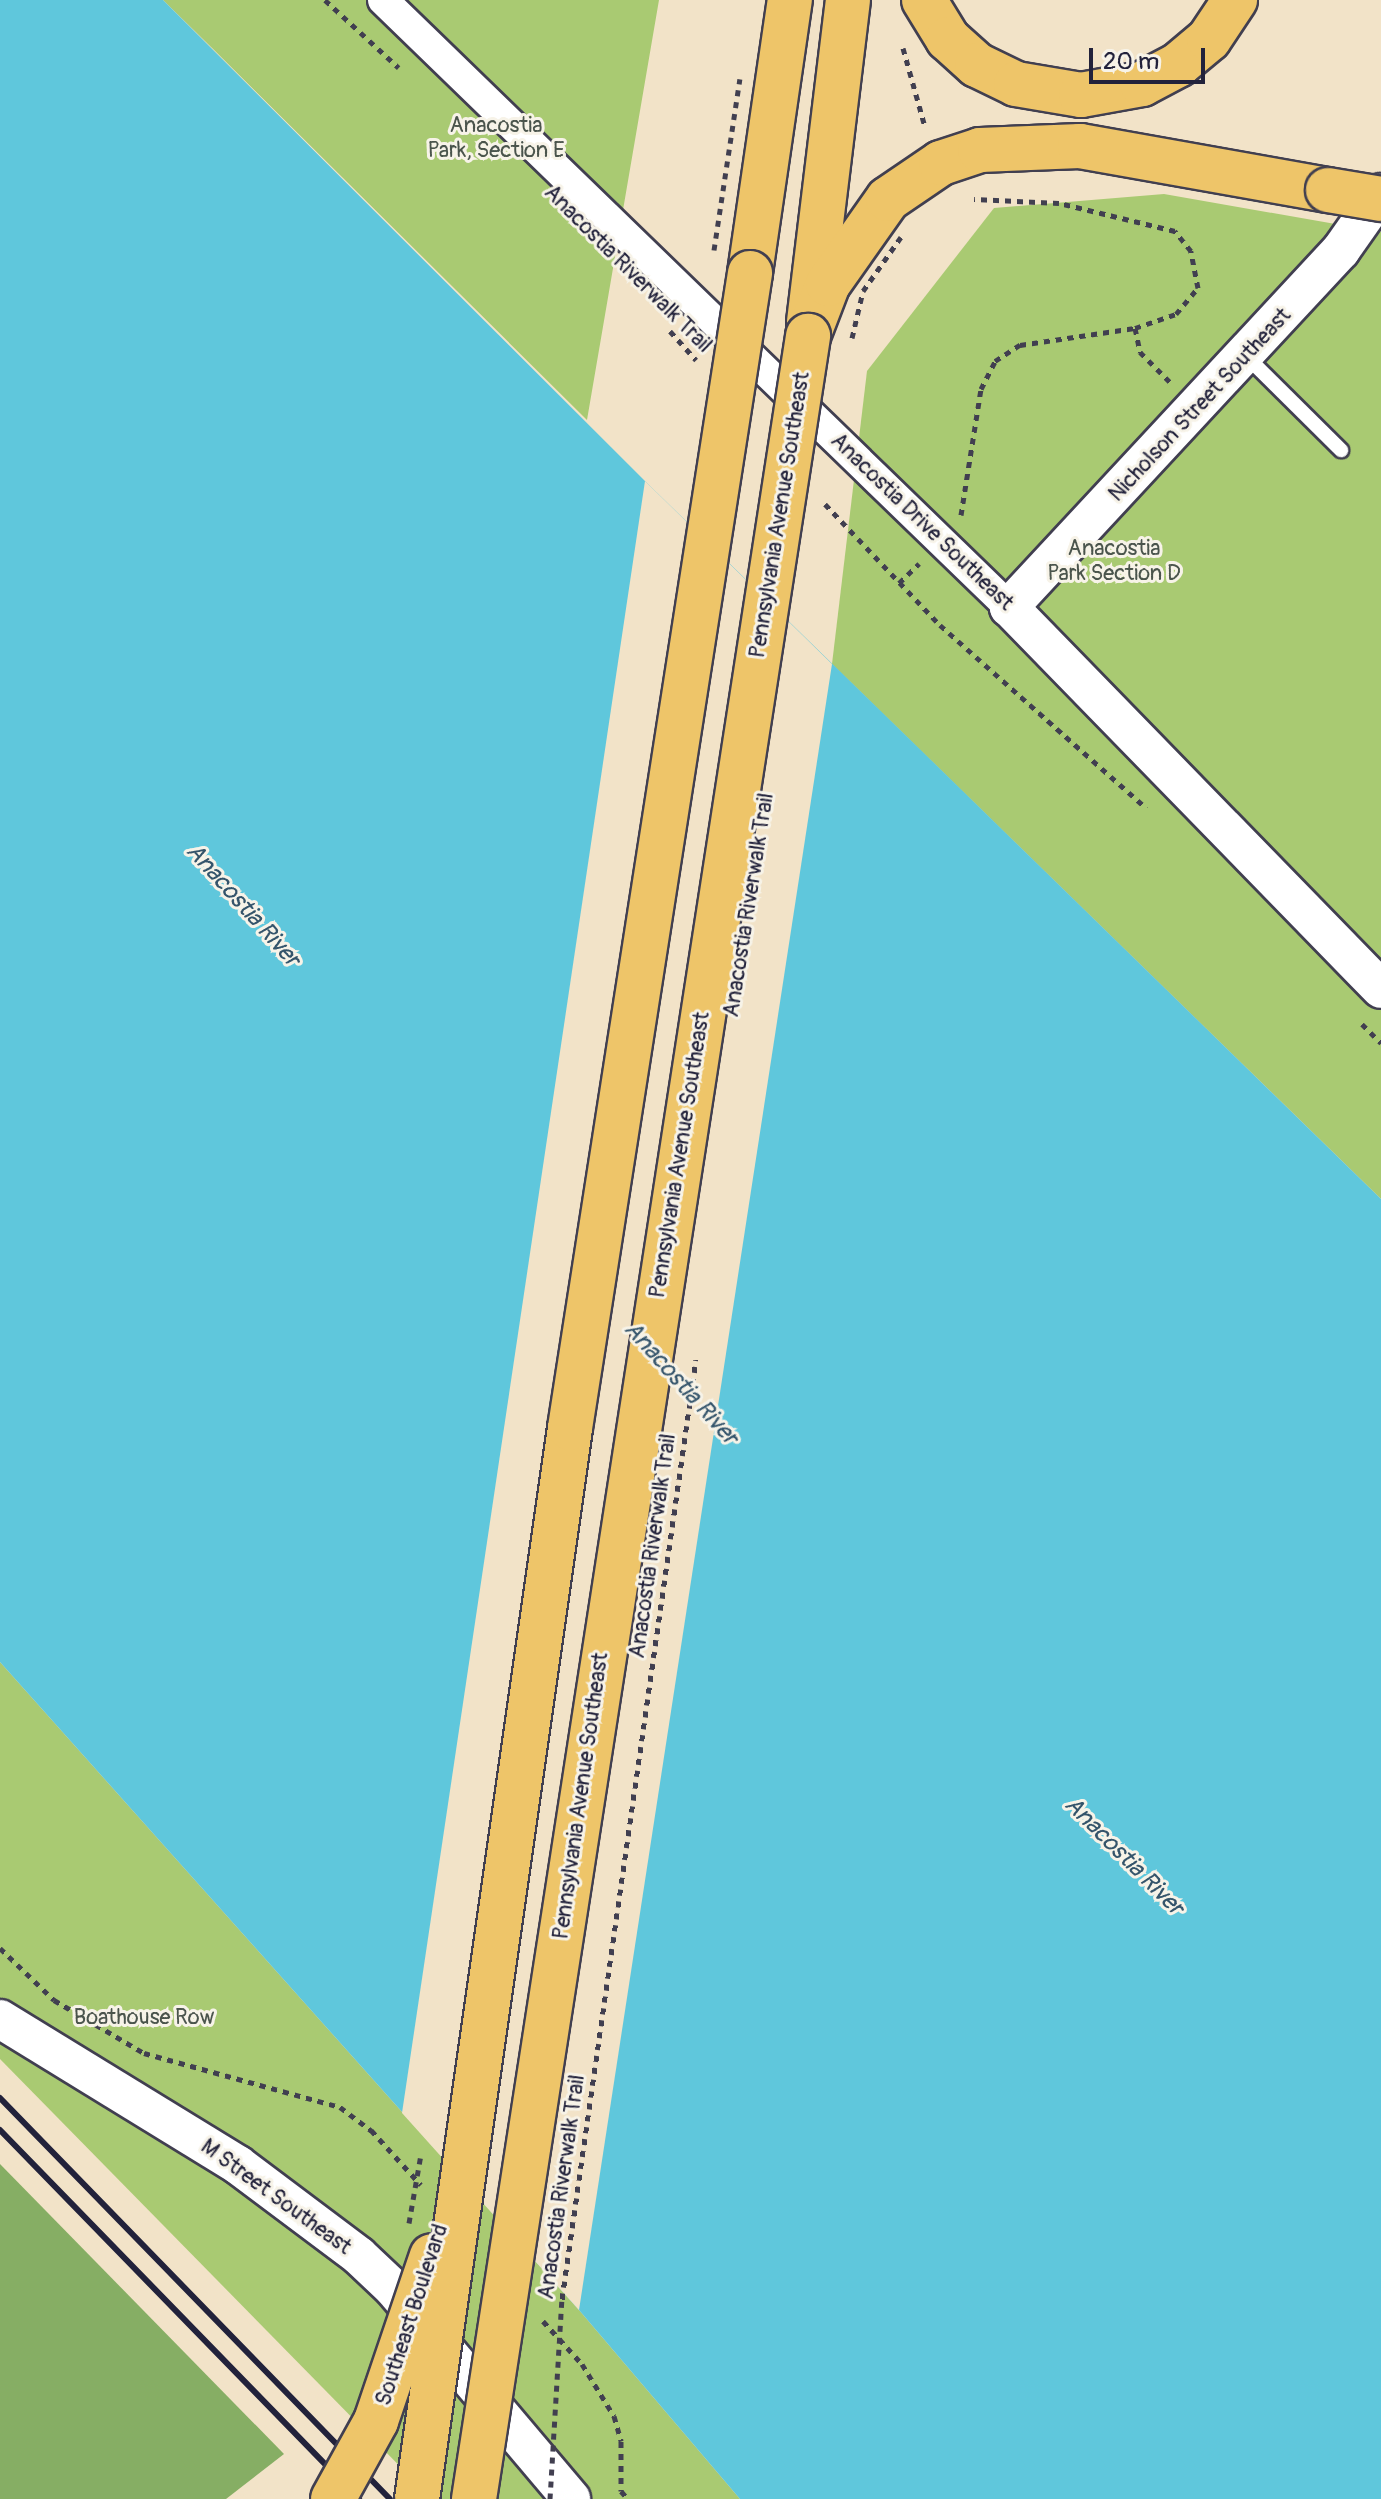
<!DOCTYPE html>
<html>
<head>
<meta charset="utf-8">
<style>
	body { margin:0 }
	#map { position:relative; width:1381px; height:2499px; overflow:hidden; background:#f2e3c8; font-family:Pangolin,sans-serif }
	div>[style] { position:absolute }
	.green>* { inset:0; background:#a9ca72 }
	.forest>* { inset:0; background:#86ae64 }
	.water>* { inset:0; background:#5fc7dc }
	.pier>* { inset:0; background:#f2e3c8 }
	.path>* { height:5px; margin-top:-2.5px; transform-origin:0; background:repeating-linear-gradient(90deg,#413f50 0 6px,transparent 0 12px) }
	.roads { filter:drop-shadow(2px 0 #413f50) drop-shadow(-2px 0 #413f50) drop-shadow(0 2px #413f50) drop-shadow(0 -2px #413f50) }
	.service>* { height:14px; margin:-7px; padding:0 7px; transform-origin:7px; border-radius:7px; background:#fff }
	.minor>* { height:30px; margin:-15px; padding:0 15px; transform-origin:15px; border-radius:15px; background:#fff }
	.tertiary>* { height:38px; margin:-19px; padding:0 19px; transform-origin:19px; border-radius:19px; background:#fff }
	.primary>* { height:44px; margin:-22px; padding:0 22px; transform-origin:22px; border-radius:22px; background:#eec569 }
	.motorway>* { height:44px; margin:-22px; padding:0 22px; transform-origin:22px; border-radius:22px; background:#eec569 }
	.rail>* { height:6px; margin:-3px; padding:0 3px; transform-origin:3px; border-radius:3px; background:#22223b }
	.path-bridge>* { height:5px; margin-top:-2.5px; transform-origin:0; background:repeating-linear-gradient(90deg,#413f50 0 6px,transparent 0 12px) }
	.bridges { filter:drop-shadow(2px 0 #413f50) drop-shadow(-2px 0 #413f50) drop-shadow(0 2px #413f50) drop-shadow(0 -2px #413f50) }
	.primary-bridge>* { height:44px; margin:-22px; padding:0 22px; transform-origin:22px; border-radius:22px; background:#eec569 }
	.motorway-bridge>* { height:44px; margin:-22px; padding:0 22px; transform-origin:22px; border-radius:22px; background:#eec569 }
	span { translate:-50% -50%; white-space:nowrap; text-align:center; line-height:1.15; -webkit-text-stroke:6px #f7f3e8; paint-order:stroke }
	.park-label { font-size:22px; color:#4a544c }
	.street-label { font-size:22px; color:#22223b }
	.water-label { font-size:24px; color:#34546b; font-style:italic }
	.scale { position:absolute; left:1089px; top:48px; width:116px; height:36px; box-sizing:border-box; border:4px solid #22223b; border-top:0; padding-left:10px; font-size:24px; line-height:28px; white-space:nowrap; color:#22223b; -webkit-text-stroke:6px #f7f3e8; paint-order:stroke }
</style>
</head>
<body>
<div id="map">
	<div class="green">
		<div style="clip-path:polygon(163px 0,659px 0,587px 420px,211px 47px)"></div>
		<div style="clip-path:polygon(1164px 194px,1381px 232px,1381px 1199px,832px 664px,867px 371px,994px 208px)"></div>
		<div style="clip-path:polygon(0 1662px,579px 2310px,740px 2499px,432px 2499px,0 2059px)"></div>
	</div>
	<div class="forest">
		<div style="clip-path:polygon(0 2164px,284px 2454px,226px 2499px,0 2499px)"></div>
	</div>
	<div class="water">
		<div style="clip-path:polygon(0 0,163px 0,645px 481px,1381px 1199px,1381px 2499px,740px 2499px,579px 2310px,0 1662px)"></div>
	</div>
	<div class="pier">
		<div style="clip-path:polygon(645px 481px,832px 664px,579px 2310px,402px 2113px)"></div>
	</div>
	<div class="path">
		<div style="left:325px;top:0;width:100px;rotate:42.6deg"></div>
		<div style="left:903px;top:48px;width:82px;rotate:74.4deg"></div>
		<div style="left:1135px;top:328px;width:25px;rotate:78deg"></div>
		<div style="left:1140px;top:352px;width:42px;rotate:45deg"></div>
		<div style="left:670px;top:331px;width:39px;rotate:48deg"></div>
		<div style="left:825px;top:504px;width:167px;rotate:46.5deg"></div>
		<div style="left:940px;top:625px;width:276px;rotate:41.6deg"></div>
		<div style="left:961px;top:515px;width:128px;rotate:-81deg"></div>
		<div style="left:981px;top:389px;width:31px;rotate:-63deg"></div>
		<div style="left:995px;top:361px;width:30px;rotate:-33deg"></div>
		<div style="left:1020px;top:345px;width:116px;rotate:-8.4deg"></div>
		<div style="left:1135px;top:328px;width:43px;rotate:-18.9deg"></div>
		<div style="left:1176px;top:314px;width:34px;rotate:-50deg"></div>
		<div style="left:1198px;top:288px;width:38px;rotate:-101deg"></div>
		<div style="left:1191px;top:251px;width:26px;rotate:-129deg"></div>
		<div style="left:1175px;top:231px;width:119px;rotate:-166.4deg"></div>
		<div style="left:1059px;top:203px;width:85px;rotate:-177.3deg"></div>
		<div style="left:899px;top:583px;width:28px;rotate:-44deg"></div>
		<div style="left:1362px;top:1024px;width:27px;rotate:45deg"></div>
		<div style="left:0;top:1948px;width:75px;rotate:43.9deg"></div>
		<div style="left:54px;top:2000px;width:104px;rotate:30.5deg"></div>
		<div style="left:144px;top:2053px;width:203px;rotate:15.4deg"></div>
		<div style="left:340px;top:2107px;width:39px;rotate:37deg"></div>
		<div style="left:371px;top:2130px;width:74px;rotate:47.7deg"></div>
		<div style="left:543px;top:2321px;width:58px;rotate:47.8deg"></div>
		<div style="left:582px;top:2364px;width:61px;rotate:58.4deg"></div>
		<div style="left:614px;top:2416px;width:26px;rotate:74deg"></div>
		<div style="left:621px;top:2441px;width:50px;rotate:90deg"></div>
		<div style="left:621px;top:2491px;width:11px;rotate:49deg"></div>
	</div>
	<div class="roads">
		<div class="service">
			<div style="left:1246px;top:356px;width:134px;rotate:44.7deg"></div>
		</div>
		<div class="minor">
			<div style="left:383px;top:0;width:872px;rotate:44.12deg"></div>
		</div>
		<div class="tertiary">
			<div style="left:1381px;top:193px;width:70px;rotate:125.1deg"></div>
			<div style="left:1341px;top:250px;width:488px;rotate:132.9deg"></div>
			<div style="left:1009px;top:607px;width:533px;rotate:45.76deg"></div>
			<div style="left:0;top:2019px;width:279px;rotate:31.5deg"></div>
			<div style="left:238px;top:2165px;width:151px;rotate:36.9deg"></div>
			<div style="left:359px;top:2256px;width:47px;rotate:43.3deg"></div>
			<div style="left:393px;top:2288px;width:276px;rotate:49.8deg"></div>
		</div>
		<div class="primary">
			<div style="left:750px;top:273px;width:276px;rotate:-81.7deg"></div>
			<div style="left:809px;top:322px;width:324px;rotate:-83.1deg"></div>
		</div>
		<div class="motorway">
			<div style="left:924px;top:0;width:46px;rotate:58.4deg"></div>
			<div style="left:948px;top:39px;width:39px;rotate:42deg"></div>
			<div style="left:977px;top:65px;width:43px;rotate:26deg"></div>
			<div style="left:1016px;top:84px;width:66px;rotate:9.6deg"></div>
			<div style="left:1081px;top:95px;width:62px;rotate:-10.2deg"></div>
			<div style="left:1142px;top:84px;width:41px;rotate:-27.8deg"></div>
			<div style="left:1178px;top:65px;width:40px;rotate:-40deg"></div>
			<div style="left:1209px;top:39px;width:47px;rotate:-56.3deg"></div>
			<div style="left:808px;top:336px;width:56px;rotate:-69deg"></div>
			<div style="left:828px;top:284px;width:104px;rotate:-54.8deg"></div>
			<div style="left:888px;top:199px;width:64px;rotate:-34.2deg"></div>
			<div style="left:941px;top:163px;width:41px;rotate:-18.4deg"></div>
			<div style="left:980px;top:150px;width:100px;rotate:-2.3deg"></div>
			<div style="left:1080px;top:146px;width:252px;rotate:10.1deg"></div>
		</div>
	</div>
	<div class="rail">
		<div style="left:0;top:2098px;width:559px;rotate:45.8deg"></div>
		<div style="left:0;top:2130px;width:515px;rotate:45.79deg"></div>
	</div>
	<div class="path-bridge">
		<div style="left:714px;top:250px;width:173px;rotate:-81.4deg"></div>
		<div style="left:852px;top:338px;width:48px;rotate:-76.8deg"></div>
		<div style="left:863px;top:291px;width:66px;rotate:-54.9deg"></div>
		<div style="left:409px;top:2223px;width:70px;rotate:-80.1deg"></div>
		<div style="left:550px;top:2499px;width:200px;rotate:-86.6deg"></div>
		<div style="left:562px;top:2299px;width:949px;rotate:-81.88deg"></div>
	</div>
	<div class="bridges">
		<div class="primary-bridge">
			<div style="left:333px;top:2499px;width:89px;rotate:-61.1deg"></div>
			<div style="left:376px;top:2421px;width:174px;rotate:-71.3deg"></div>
			<div style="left:417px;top:2499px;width:1082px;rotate:-81.87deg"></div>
			<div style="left:570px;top:1428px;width:1169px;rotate:-81.14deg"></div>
			<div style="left:474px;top:2499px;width:2189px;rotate:-81.22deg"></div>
		</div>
		<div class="motorway-bridge">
			<div style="left:1328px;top:190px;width:54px;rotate:9.6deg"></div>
		</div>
	</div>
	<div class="park-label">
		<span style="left:496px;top:138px">Anacostia<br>Park, Section E</span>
		<span style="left:1114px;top:561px">Anacostia<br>Park Section D</span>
		<span style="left:144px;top:2018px">Boathouse Row</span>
	</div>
	<div class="street-label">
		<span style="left:628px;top:269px;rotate:45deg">Anacostia Riverwalk Trail</span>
		<span style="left:1200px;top:405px;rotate:-47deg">Nicholson Street Southeast</span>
		<span style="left:780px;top:515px;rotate:-81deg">Pennsylvania Avenue Southeast</span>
		<span style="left:922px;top:522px;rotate:44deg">Anacostia Drive Southeast</span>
		<span style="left:749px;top:905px;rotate:-81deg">Anacostia Riverwalk Trail</span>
		<span style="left:680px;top:1155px;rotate:-81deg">Pennsylvania Avenue Southeast</span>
		<span style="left:653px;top:1546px;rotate:-82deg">Anacostia Riverwalk Trail</span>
		<span style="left:581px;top:1796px;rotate:-82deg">Pennsylvania Avenue Southeast</span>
		<span style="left:562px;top:2187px;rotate:-82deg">Anacostia Riverwalk Trail</span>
		<span style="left:276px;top:2197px;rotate:36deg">M Street Southeast</span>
		<span style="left:412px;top:2315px;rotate:-72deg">Southeast Boulevard</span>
	</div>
	<div class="water-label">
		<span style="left:243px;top:905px;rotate:48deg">Anacostia River</span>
		<span style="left:681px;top:1383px;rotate:48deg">Anacostia River</span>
		<span style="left:1124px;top:1856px;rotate:45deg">Anacostia River</span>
	</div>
	<div class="scale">20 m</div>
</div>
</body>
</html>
